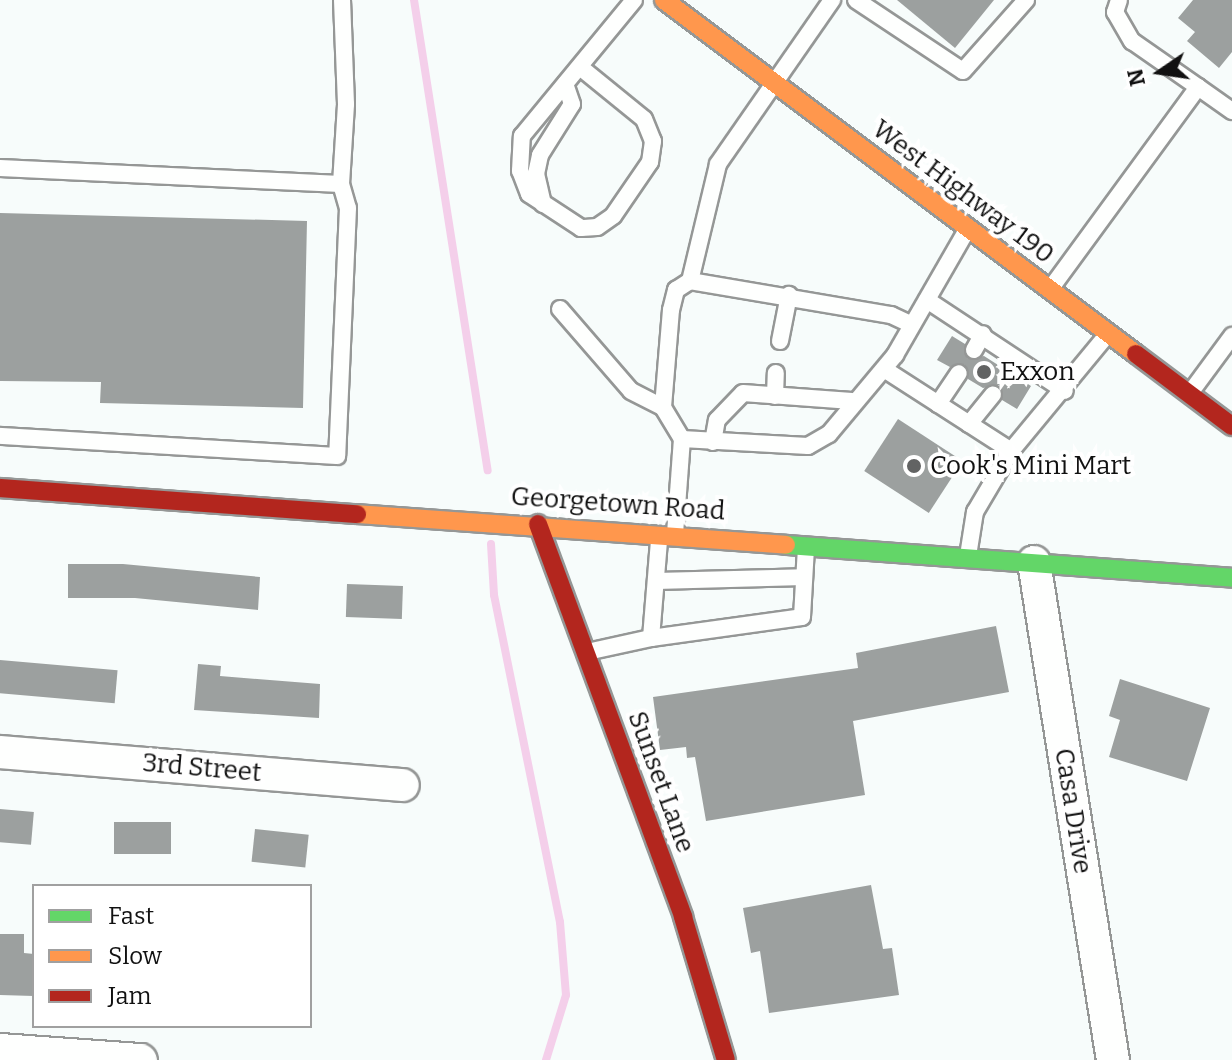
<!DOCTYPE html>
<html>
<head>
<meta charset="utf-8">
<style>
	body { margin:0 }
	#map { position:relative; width:1232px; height:1060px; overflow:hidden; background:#f7fcfb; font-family:Bitter,serif }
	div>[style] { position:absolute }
	.stream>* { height:8px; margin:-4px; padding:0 4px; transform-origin:4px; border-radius:4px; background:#f4cfea }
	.building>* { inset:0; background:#9ca09f; transform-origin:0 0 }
	.roads { filter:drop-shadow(2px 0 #959796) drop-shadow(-2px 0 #959796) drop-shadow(0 2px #959796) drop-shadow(0 -2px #959796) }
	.lane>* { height:16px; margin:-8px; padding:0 8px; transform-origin:8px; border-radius:8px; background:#fefffe }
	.street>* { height:32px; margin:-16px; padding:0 16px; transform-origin:16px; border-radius:16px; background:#fefffe }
	.fast>* { height:18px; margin:-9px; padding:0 9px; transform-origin:9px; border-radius:9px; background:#63d668 }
	.slow>* { height:18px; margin:-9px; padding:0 9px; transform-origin:9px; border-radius:9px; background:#ff974d }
	.jam>* { height:18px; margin:-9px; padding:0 9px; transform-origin:9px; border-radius:9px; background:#b3261e }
	.dots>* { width:22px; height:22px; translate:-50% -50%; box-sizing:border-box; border:4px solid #fff; border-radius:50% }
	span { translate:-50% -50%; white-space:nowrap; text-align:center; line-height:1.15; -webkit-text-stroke:8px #fff; paint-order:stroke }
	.street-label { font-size:26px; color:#111 }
	.poi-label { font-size:26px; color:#111 }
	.left { translate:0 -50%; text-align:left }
	.legend { position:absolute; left:32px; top:884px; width:280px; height:144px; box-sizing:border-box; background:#fff; border:2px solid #a0a0a0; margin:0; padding:10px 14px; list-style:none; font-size:24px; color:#111 }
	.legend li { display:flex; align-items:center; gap:16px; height:40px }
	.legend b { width:40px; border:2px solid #a0a0a0 }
	.north { position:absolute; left:1120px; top:32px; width:80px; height:80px; -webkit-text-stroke:6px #fff; paint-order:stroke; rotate:257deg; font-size:22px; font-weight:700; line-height:32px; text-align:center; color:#111 }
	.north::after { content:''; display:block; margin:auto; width:28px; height:36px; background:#111; clip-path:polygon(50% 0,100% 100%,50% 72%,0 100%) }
</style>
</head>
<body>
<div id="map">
	<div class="stream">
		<div style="left:414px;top:0;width:476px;rotate:81.1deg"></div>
		<div style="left:491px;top:544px;width:51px;rotate:86.6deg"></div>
		<div style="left:494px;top:595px;width:334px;rotate:78.6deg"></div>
		<div style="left:560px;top:922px;width:73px;rotate:85.3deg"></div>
		<div style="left:566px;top:995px;width:68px;rotate:107.1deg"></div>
	</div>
	<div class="building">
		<div style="clip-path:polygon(897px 0,994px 0,955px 48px)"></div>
		<div style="clip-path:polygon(1193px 0,1232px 0,1232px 52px,1219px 68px,1187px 41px,1195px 32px,1178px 18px)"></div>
		<div style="clip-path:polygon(0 213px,307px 221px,303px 408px,100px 403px,101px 382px,0 381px)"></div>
		<div style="clip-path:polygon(952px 336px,965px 344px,968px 359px,984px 356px,1031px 386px,1017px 409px,1002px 400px,999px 385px,983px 388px,968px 379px,964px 364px,950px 367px,937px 360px)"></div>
		<div style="left:898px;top:419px;width:77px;height:62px;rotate:33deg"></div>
		<div style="clip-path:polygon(68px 564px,123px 564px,260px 577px,258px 610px,135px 598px,68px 598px)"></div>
		<div style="left:347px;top:584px;width:56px;height:33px;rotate:2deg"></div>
		<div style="clip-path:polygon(996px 626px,1009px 692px,853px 721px,865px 795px,706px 821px,695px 757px,687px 758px,686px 747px,660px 750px,653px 697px,858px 668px,856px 653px)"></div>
		<div style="left:0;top:660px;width:118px;height:33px;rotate:5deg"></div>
		<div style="clip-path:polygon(198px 664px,221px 666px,220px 676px,320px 684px,319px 718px,194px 710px)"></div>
		<div style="clip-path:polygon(1120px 679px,1210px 708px,1187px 781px,1109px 757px,1120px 720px,1109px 716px)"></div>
		<div style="left:0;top:809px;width:34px;height:33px;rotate:5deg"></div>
		<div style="left:114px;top:822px;width:57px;height:32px"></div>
		<div style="left:255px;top:829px;width:54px;height:33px;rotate:6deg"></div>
		<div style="clip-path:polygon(871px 885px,883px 949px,892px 948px,899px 995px,769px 1013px,760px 951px,751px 953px,743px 908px)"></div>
		<div style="clip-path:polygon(0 934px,24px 934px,24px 953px,34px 954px,34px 996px,0 995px)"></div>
	</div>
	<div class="roads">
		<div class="lane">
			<div style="left:856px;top:0;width:128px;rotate:33.6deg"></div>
			<div style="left:963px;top:71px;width:95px;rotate:-48.4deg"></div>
			<div style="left:1119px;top:0;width:13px;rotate:108deg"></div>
			<div style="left:1115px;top:12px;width:34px;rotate:60deg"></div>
			<div style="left:1132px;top:41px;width:80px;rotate:34.9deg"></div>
			<div style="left:580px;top:67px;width:82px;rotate:39.1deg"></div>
			<div style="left:644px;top:119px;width:24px;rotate:68deg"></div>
			<div style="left:653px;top:141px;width:21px;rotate:98deg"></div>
			<div style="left:650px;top:162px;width:65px;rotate:124.4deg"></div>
			<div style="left:613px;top:216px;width:19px;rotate:145deg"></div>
			<div style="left:597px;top:227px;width:16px;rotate:176deg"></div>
			<div style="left:581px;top:228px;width:62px;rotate:-146.8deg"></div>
			<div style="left:529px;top:194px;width:25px;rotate:-111deg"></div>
			<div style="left:520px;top:171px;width:35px;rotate:-87deg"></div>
			<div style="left:522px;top:136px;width:176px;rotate:-50.5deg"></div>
			<div style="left:0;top:168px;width:341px;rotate:2.7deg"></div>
			<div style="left:341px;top:184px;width:25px;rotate:74deg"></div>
			<div style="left:348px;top:208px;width:248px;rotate:92.5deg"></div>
			<div style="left:337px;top:456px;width:338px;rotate:-176.6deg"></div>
			<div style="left:341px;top:184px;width:80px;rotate:-86.4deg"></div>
			<div style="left:346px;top:104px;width:104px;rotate:-92.2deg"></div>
			<div style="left:543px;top:204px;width:31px;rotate:-103deg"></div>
			<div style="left:536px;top:174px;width:19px;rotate:-78deg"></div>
			<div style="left:540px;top:155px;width:60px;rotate:-57.9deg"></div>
			<div style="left:572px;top:104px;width:21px;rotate:-109deg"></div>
			<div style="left:690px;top:281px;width:120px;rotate:-76.5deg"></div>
			<div style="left:718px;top:164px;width:200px;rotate:-55.2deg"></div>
			<div style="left:1051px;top:288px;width:249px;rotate:-53.8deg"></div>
			<div style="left:1198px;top:87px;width:42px;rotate:35.2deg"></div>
			<div style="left:927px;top:300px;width:165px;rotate:33.4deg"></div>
			<div style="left:560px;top:309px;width:108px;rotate:49.1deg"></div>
			<div style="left:631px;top:391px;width:36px;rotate:27deg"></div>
			<div style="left:780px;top:341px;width:47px;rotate:-78.9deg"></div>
			<div style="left:974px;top:350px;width:18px;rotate:-61deg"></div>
			<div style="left:884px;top:369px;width:151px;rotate:32.8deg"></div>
			<div style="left:1190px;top:393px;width:71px;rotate:-53.6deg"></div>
			<div style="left:775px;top:396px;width:23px;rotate:-88deg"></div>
			<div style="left:938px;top:404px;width:37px;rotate:-56deg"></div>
			<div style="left:969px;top:424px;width:38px;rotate:-51deg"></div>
			<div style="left:682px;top:439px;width:37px;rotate:-121deg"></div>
			<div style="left:663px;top:407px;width:97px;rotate:-85.3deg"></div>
			<div style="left:671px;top:310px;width:21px;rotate:-76deg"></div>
			<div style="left:676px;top:290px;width:17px;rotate:-33deg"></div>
			<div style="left:690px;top:281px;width:204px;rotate:9.6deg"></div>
			<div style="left:891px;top:315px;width:23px;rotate:25deg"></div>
			<div style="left:713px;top:442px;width:22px;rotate:-80deg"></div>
			<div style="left:717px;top:420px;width:37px;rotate:-46deg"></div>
			<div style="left:743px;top:393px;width:109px;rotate:4.2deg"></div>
			<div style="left:675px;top:534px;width:95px;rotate:-85.8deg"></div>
			<div style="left:682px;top:439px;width:126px;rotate:3.2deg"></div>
			<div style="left:808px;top:446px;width:24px;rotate:-30deg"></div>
			<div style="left:829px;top:434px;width:103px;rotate:-50.1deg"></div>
			<div style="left:895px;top:355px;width:144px;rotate:-60.1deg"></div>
			<div style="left:968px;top:556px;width:45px;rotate:-81deg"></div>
			<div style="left:975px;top:512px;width:71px;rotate:-59.5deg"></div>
			<div style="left:1011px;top:451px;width:151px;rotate:-50.4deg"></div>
			<div style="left:656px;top:581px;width:148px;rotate:-1.5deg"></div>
			<div style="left:651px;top:638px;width:152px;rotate:-7.9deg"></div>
			<div style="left:802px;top:617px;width:69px;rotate:-86.7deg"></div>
			<div style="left:587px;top:652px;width:66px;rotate:-12.3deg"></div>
			<div style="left:651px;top:638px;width:98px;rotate:-85.3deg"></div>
		</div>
		<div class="street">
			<div style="left:1034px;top:562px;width:504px;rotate:80.99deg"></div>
			<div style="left:0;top:752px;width:404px;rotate:4.7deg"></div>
			<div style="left:0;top:1050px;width:141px;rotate:4.1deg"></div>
		</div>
		<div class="fast">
			<div style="left:786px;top:545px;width:447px;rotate:4.2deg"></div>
		</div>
		<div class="slow">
			<div style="left:664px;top:0;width:590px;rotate:36.87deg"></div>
			<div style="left:357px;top:514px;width:430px;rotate:4.1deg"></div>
		</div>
		<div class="jam">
			<div style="left:1136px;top:354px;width:120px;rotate:36.9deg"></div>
			<div style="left:0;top:488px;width:358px;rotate:4.2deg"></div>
			<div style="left:538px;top:524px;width:419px;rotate:69.7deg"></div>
			<div style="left:683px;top:917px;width:149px;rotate:73.3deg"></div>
		</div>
	</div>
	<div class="dots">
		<div style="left:984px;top:372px;background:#626363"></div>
		<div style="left:914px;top:466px;background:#626363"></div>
	</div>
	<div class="street-label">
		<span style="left:963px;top:192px;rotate:37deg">West Highway 190</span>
		<span style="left:618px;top:504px;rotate:4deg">Georgetown Road</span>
		<span style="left:202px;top:768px;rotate:5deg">3rd Street</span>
		<span style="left:661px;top:782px;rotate:70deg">Sunset Lane</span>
		<span style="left:1073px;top:811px;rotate:81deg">Casa Drive</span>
	</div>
	<div class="poi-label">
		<span class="left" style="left:1000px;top:372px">Exxon</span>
		<span class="left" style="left:930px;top:466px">Cook's Mini Mart</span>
	</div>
	<ul class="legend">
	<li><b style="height:10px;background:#63d668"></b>Fast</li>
	<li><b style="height:10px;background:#ff974d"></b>Slow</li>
	<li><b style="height:10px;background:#b3261e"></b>Jam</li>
	</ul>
	<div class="north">N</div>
</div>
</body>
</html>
